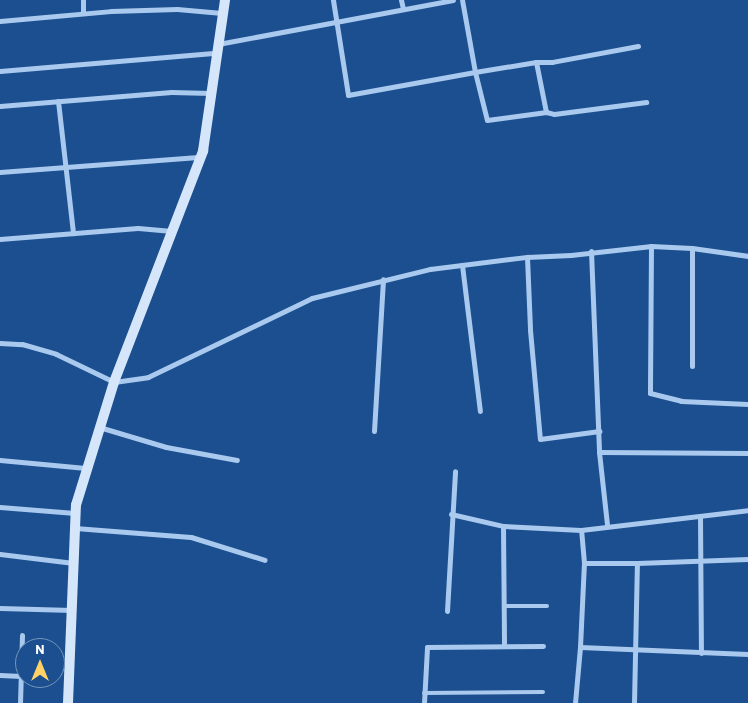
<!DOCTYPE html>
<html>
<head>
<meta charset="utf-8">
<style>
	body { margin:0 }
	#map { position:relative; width:748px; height:703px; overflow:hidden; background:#1b4f8f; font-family:Barlow,sans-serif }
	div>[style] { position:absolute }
	.lane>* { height:4px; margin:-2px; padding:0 2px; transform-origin:2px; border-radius:2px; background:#a9c9ee }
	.street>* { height:5px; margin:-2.5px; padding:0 2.5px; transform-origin:2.5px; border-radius:2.5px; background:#a9c9ee }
	.secondary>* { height:10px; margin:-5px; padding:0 5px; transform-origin:5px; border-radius:5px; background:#d6e6fa }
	span { translate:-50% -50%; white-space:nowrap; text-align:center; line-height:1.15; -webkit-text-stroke:4px #1b4f8f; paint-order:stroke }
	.north { position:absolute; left:15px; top:638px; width:50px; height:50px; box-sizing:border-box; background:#1b4f8f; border:1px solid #7695bc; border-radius:50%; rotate:0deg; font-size:14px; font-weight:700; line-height:20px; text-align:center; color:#fff }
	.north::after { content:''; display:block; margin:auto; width:18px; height:22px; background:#ffd166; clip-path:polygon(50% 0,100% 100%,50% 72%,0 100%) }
</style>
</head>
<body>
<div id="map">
	<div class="lane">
		<div style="left:506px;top:606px;width:41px"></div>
		<div style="left:424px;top:693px;width:119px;rotate:-0.5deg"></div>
	</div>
	<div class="street">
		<div style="left:333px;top:0;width:96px;rotate:81deg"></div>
		<div style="left:348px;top:95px;width:129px;rotate:-10.3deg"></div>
		<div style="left:475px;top:72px;width:73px;rotate:-100.2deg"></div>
		<div style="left:401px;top:0;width:9px;rotate:77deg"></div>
		<div style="left:83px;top:13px;width:13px;rotate:-90deg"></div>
		<div style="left:0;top:21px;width:111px;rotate:-5.1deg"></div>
		<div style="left:111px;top:11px;width:66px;rotate:-1.7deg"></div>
		<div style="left:177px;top:9px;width:45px;rotate:5.1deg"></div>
		<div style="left:218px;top:44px;width:239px;rotate:-10.6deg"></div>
		<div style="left:638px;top:46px;width:87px;rotate:169.5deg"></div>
		<div style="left:552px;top:62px;width:16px;rotate:180deg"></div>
		<div style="left:536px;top:62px;width:62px;rotate:170.7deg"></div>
		<div style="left:475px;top:72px;width:49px;rotate:76deg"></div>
		<div style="left:487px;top:120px;width:60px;rotate:-7.7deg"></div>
		<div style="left:546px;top:112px;width:8px;rotate:14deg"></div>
		<div style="left:554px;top:114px;width:93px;rotate:-7.4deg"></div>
		<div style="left:536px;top:62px;width:51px;rotate:78.7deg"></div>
		<div style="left:0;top:71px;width:217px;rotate:-4.8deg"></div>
		<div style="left:58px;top:101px;width:133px;rotate:83.5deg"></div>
		<div style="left:0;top:106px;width:172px;rotate:-4.7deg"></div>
		<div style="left:171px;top:92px;width:40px;rotate:1.4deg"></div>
		<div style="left:0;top:172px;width:202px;rotate:-4.3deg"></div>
		<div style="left:0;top:239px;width:138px;rotate:-4.6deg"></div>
		<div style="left:138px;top:228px;width:34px;rotate:5deg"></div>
		<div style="left:651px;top:246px;width:147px;rotate:90.4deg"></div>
		<div style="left:650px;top:393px;width:32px;rotate:14deg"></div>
		<div style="left:681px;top:401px;width:67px;rotate:2.6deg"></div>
		<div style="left:591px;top:251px;width:201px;rotate:87.7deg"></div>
		<div style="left:599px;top:452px;width:73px;rotate:83.7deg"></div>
		<div style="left:527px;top:257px;width:73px;rotate:87.6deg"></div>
		<div style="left:530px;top:330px;width:109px;rotate:84.8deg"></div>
		<div style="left:540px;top:439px;width:60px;rotate:-7.7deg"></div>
		<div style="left:462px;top:265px;width:147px;rotate:83deg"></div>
		<div style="left:0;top:343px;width:22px;rotate:3deg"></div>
		<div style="left:22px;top:344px;width:35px;rotate:16deg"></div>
		<div style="left:56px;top:354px;width:64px;rotate:25.8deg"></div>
		<div style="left:114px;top:382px;width:34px;rotate:-8deg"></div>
		<div style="left:148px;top:377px;width:182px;rotate:-25.7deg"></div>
		<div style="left:312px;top:298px;width:122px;rotate:-13.8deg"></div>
		<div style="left:430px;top:269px;width:98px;rotate:-7.1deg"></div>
		<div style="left:527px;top:257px;width:44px;rotate:-2.6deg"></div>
		<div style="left:571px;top:255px;width:81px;rotate:-6.4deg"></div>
		<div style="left:651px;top:246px;width:41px;rotate:2.8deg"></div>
		<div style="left:692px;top:248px;width:57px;rotate:8.1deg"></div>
		<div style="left:692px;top:366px;width:118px;rotate:-90deg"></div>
		<div style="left:99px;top:427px;width:70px;rotate:16.6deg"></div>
		<div style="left:166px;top:447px;width:72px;rotate:10.4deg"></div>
		<div style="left:374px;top:431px;width:152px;rotate:-86.6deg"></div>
		<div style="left:599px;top:452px;width:149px;rotate:0.4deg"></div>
		<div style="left:0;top:460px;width:86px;rotate:5.3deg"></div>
		<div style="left:0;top:507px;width:75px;rotate:4.6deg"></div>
		<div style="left:451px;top:514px;width:53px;rotate:13deg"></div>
		<div style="left:503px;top:526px;width:78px;rotate:2.9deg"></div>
		<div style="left:581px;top:530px;width:168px;rotate:-6.8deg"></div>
		<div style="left:700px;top:516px;width:137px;rotate:89.6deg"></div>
		<div style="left:503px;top:526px;width:120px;rotate:89.5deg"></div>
		<div style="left:75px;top:528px;width:116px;rotate:4.4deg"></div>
		<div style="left:191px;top:537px;width:77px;rotate:17.3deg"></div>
		<div style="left:0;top:554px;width:74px;rotate:7deg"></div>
		<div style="left:584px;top:563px;width:53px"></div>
		<div style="left:637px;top:563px;width:111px;rotate:-2.1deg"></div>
		<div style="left:0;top:608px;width:72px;rotate:1.6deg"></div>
		<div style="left:447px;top:611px;width:140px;rotate:-86.7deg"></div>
		<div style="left:580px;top:647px;width:168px;rotate:2.4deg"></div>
		<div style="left:0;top:675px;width:21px;rotate:3deg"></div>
		<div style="left:20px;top:703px;width:68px;rotate:-88.3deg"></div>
		<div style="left:424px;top:703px;width:56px;rotate:-86.9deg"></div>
		<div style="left:427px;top:647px;width:116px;rotate:-0.5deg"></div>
		<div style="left:575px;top:703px;width:56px;rotate:-84.9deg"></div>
		<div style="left:580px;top:647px;width:84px;rotate:-87.3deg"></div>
		<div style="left:584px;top:563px;width:33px;rotate:-95deg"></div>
		<div style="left:634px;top:703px;width:140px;rotate:-88.8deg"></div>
	</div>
	<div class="secondary">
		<div style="left:68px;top:703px;width:198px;rotate:-87.7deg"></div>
		<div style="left:76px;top:505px;width:129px;rotate:-72.8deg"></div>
		<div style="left:114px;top:382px;width:248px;rotate:-68.9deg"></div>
		<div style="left:203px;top:151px;width:153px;rotate:-81.7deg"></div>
	</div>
	<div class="north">N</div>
</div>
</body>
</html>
